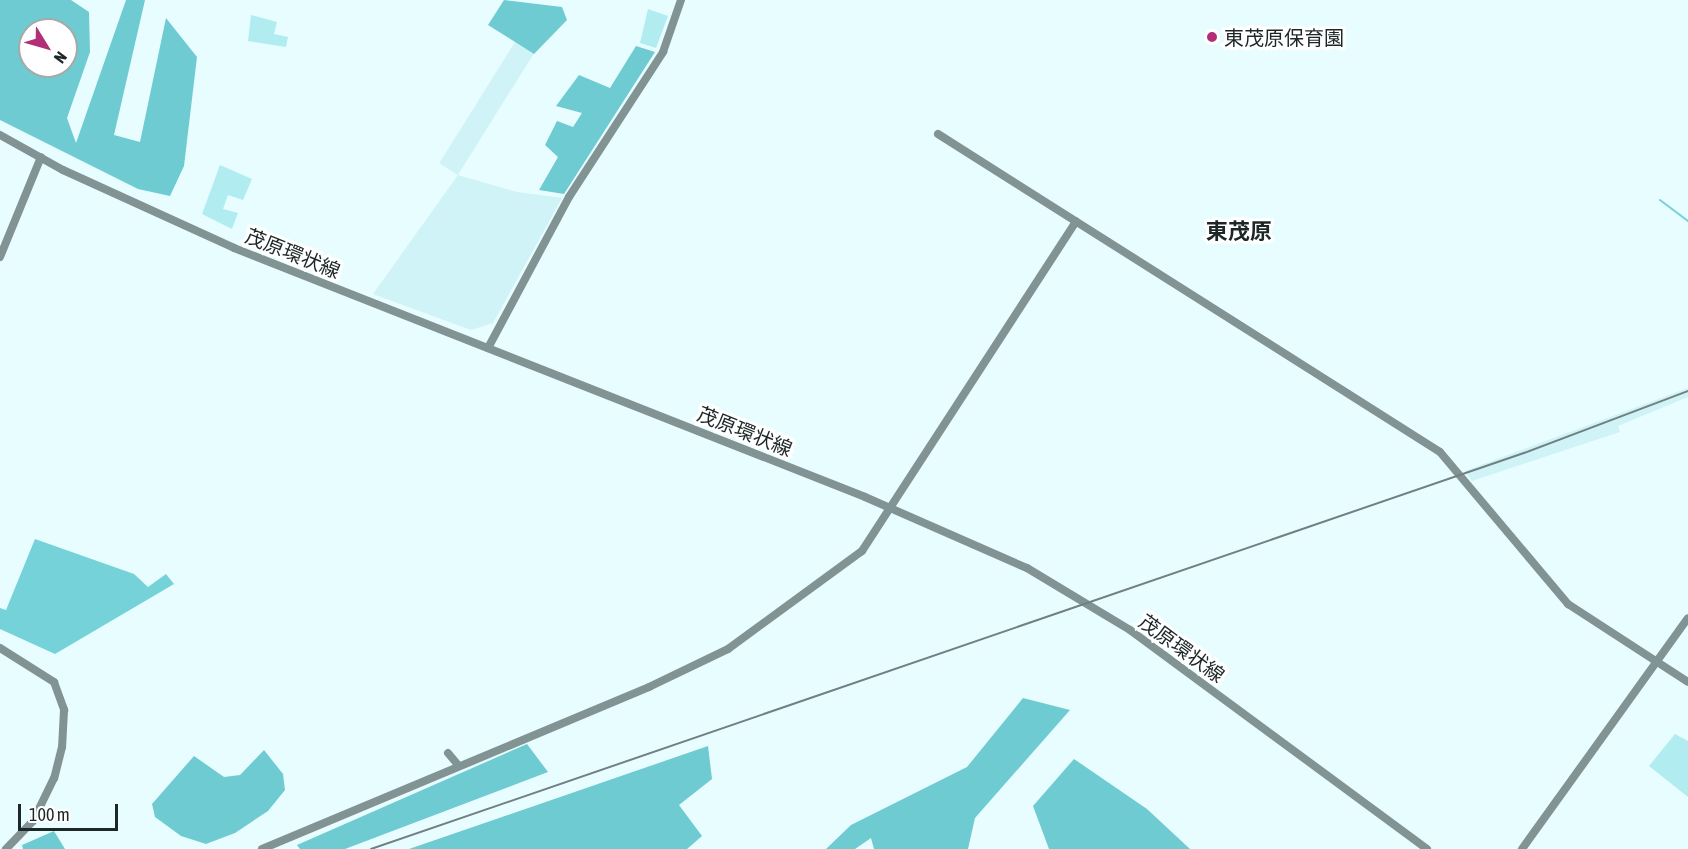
<!DOCTYPE html>
<html>
<head>
<meta charset="utf-8">
<style>
	body { margin:0 }
	#map { position:relative; width:1688px; height:849px; overflow:hidden; background:#e8fdff; font-family:"Asap Condensed","Noto Sans JP",sans-serif }
	div>[style] { position:absolute }
	.built>* { inset:0; background:#cff3f6; transform-origin:0 0 }
	.green>* { inset:0; background:#b1ecf1 }
	.forest>* { inset:0; background:#6fcbd2 }
	.water>* { inset:0; background:#75d2d9 }
	.stream>* { height:2px; margin:-1px; padding:0 1px; transform-origin:1px; border-radius:1px; background:#75d2d9 }
	.secondary>* { height:8px; margin:-4px; padding:0 4px; transform-origin:4px; border-radius:4px; background:#829394 }
	.rail>* { height:2px; margin:-1px; padding:0 1px; transform-origin:1px; border-radius:1px; background:#718081 }
	.dots>* { width:16px; height:16px; translate:-50% -50%; box-sizing:border-box; border:3px solid #fff; border-radius:50% }
	span { translate:-50% -50%; white-space:nowrap; text-align:center; line-height:1.15; -webkit-text-stroke:6px #fff; paint-order:stroke }
	.poi-label { font-size:20px; color:#1d2727 }
	.left { translate:0 -50%; text-align:left }
	.street-label { font-size:20px; color:#1d2727 }
	.quarter-label { font-size:22px; color:#1d2727; font-weight:700 }
	.north { position:absolute; left:18px; top:18px; width:60px; height:60px; box-sizing:border-box; background:#fff; border:2px solid #a5a9a9; border-radius:50%; rotate:127deg; font-size:16px; font-weight:700; line-height:24px; text-align:center; color:#1d2727 }
	.north::after { content:''; display:block; margin:auto; width:21px; height:27px; background:#b22e76; clip-path:polygon(50% 0,100% 100%,50% 72%,0 100%) }
	.scale { position:absolute; left:18px; top:804px; width:100px; height:27px; box-sizing:border-box; border:3px solid #1d2727; border-top:0; padding-left:8px; font-size:18px; line-height:21px; white-space:nowrap; color:#1d2727; -webkit-text-stroke:4px #fff; paint-order:stroke }
</style>
</head>
<body>
<div id="map">
	<div class="built">
		<div style="left:515px;top:42px;width:22px;height:143px;rotate:32deg"></div>
		<div style="clip-path:polygon(458px 175px,517px 192px,562px 198px,493px 323px,471px 330px,373px 294px)"></div>
		<div style="clip-path:polygon(1688px 388px,1688px 397px,1618px 426px,1620px 432px,1472px 481px,1465px 471px)"></div>
	</div>
	<div class="green">
		<div style="clip-path:polygon(648px 9px,668px 16px,656px 48px,640px 43px)"></div>
		<div style="clip-path:polygon(251px 15px,277px 22px,274px 34px,288px 37px,286px 47px,248px 41px)"></div>
		<div style="clip-path:polygon(220px 165px,252px 179px,243px 200px,228px 195px,223px 209px,238px 213px,232px 229px,202px 214px)"></div>
		<div style="clip-path:polygon(1675px 734px,1688px 741px,1688px 797px,1649px 766px)"></div>
	</div>
	<div class="forest">
		<div style="clip-path:polygon(evenodd,0 0,71px 0,89px 12px,90px 52px,67px 118px,76px 143px,126px 0,145px 0,114px 135px,140px 142px,166px 18px,197px 57px,184px 166px,170px 196px,138px 189px,0 120px,0 0,30px 30px,66px 30px,66px 66px,30px 66px,30px 30px)"></div>
		<div style="clip-path:polygon(504px 0,562px 7px,567px 20px,534px 54px,488px 25px)"></div>
		<div style="clip-path:polygon(636px 46px,655px 52px,564px 194px,539px 190px,558px 157px,545px 145px,557px 121px,573px 127px,582px 113px,556px 106px,579px 75px,610px 88px)"></div>
		<div style="clip-path:polygon(1023px 698px,1070px 710px,975px 818px,968px 849px,874px 849px,871px 838px,855px 849px,826px 849px,851px 825px,967px 767px)"></div>
		<div style="clip-path:polygon(527px 744px,548px 772px,345px 849px,300px 849px,297px 845px)"></div>
		<div style="clip-path:polygon(708px 746px,712px 779px,679px 805px,702px 836px,687px 849px,409px 849px)"></div>
		<div style="clip-path:polygon(264px 750px,283px 774px,285px 790px,268px 811px,235px 833px,206px 844px,181px 836px,155px 817px,152px 804px,194px 756px,224px 777px,240px 775px)"></div>
		<div style="clip-path:polygon(1074px 759px,1147px 809px,1190px 849px,1049px 849px,1033px 806px)"></div>
		<div style="clip-path:polygon(54px 831px,65px 849px,23px 849px,22px 845px)"></div>
	</div>
	<div class="water">
		<div style="clip-path:polygon(35px 539px,134px 574px,148px 587px,166px 574px,174px 584px,55px 654px,0 629px,0 608px,6px 610px)"></div>
	</div>
	<div class="stream">
		<div style="left:1660px;top:200px;width:35px;rotate:37deg"></div>
	</div>
	<div class="secondary">
		<div style="left:938px;top:134px;width:594px;rotate:32.35deg"></div>
		<div style="left:1440px;top:452px;width:199px;rotate:49.9deg"></div>
		<div style="left:1568px;top:604px;width:143px;rotate:33deg"></div>
		<div style="left:0;top:135px;width:72px;rotate:29.1deg"></div>
		<div style="left:63px;top:170px;width:188px;rotate:24.5deg"></div>
		<div style="left:234px;top:248px;width:678px;rotate:21.53deg"></div>
		<div style="left:865px;top:497px;width:177px;rotate:23.7deg"></div>
		<div style="left:1027px;top:568px;width:120px;rotate:31deg"></div>
		<div style="left:1130px;top:630px;width:369px;rotate:36.4deg"></div>
		<div style="left:0;top:257px;width:108px;rotate:-67.7deg"></div>
		<div style="left:488px;top:348px;width:171px;rotate:-61.8deg"></div>
		<div style="left:569px;top:197px;width:173px;rotate:-57deg"></div>
		<div style="left:663px;top:52px;width:55px;rotate:-70.9deg"></div>
		<div style="left:0;top:648px;width:64px;rotate:32.2deg"></div>
		<div style="left:54px;top:682px;width:30px;rotate:70deg"></div>
		<div style="left:64px;top:710px;width:37px;rotate:93deg"></div>
		<div style="left:62px;top:747px;width:32px;rotate:104deg"></div>
		<div style="left:54px;top:778px;width:48px;rotate:116deg"></div>
		<div style="left:33px;top:821px;width:39px;rotate:134deg"></div>
		<div style="left:448px;top:753px;width:16px;rotate:50deg"></div>
		<div style="left:262px;top:849px;width:420px;rotate:-22.7deg"></div>
		<div style="left:649px;top:687px;width:88px;rotate:-25.7deg"></div>
		<div style="left:728px;top:649px;width:166px;rotate:-36.2deg"></div>
		<div style="left:862px;top:551px;width:393px;rotate:-57deg"></div>
		<div style="left:1522px;top:849px;width:284px;rotate:-54.3deg"></div>
	</div>
	<div class="rail">
		<div style="left:371px;top:849px;width:1219px;rotate:-18.96deg"></div>
		<div style="left:1524px;top:453px;width:175px;rotate:-20.7deg"></div>
	</div>
	<div class="dots">
		<div style="left:1212px;top:37px;background:#b22e76"></div>
	</div>
	<div class="poi-label">
		<span class="left" style="left:1224px;top:37px">東茂原保育園</span>
	</div>
	<div class="street-label">
		<span style="left:293px;top:253px;rotate:22deg">茂原環状線</span>
		<span style="left:745px;top:431px;rotate:22deg">茂原環状線</span>
		<span style="left:1182px;top:648px;rotate:36deg">茂原環状線</span>
	</div>
	<div class="quarter-label">
		<span style="left:1239px;top:232px">東茂原</span>
	</div>
	<div class="north">N</div>
	<div class="scale">100 m</div>
</div>
</body>
</html>
